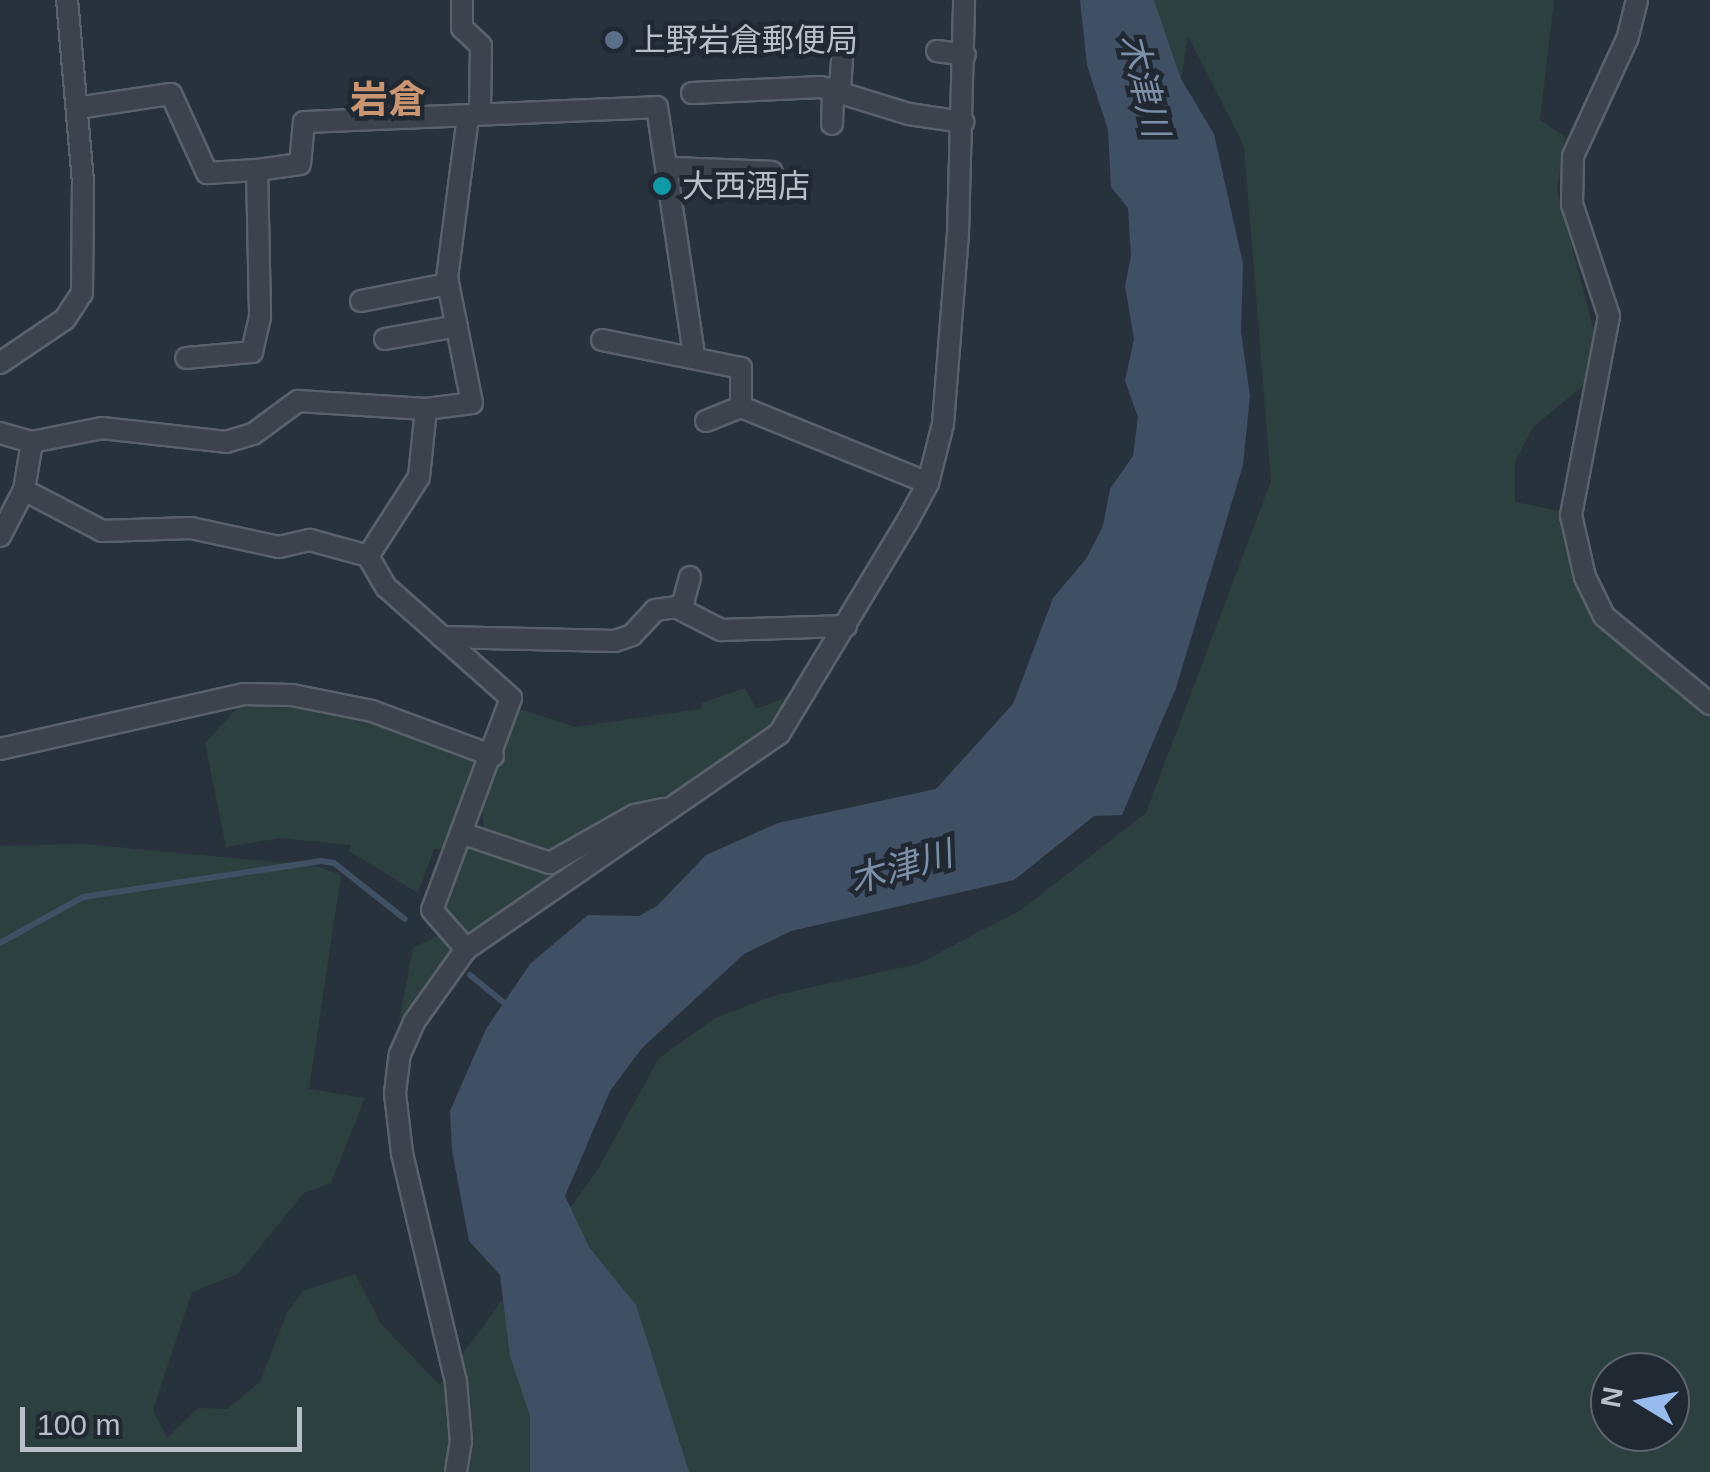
<!DOCTYPE html>
<html>
<head>
<meta charset="utf-8">
<style>
	body { margin:0 }
	#map { position:relative; width:1710px; height:1472px; overflow:hidden; background:#28323d; font-family:Helvetica,"Noto Sans JP",sans-serif }
	div>[style] { position:absolute }
	.green>* { inset:0; background:#2d4040 }
	.water>* { inset:0; background:#405064 }
	.stream>* { height:6px; margin:-3px; padding:0 3px; transform-origin:3px; border-radius:3px; background:#405064 }
	.roads { filter:drop-shadow(2px 0 #59616b) drop-shadow(-2px 0 #59616b) drop-shadow(0 2px #59616b) drop-shadow(0 -2px #59616b) }
	.street>* { height:20px; margin:-10px; padding:0 10px; transform-origin:10px; border-radius:10px; background:#3c434d }
	.dots>* { width:28px; height:28px; translate:-50% -50%; box-sizing:border-box; border:5px solid #202832; border-radius:50% }
	span { translate:-50% -50%; white-space:nowrap; text-align:center; line-height:1.15; -webkit-text-stroke:9px #202832; paint-order:stroke }
	.poi-label { font-size:32px; color:#b8bfc8 }
	.left { translate:0 -50%; text-align:left }
	.water-label { font-size:35px; color:#7c90a8; font-style:italic }
	.quarter-label { font-size:38px; color:#ca9571; font-weight:700 }
	.north { position:absolute; left:1590px; top:1352px; width:100px; height:100px; box-sizing:border-box; background:#202832; border:2px solid #5d646e; border-radius:50%; rotate:280deg; font-size:28px; font-weight:700; line-height:40px; text-align:center; color:#b8bfc8 }
	.north::after { content:''; display:block; margin:auto; width:35px; height:45px; background:#98bbed; clip-path:polygon(50% 0,100% 100%,50% 72%,0 100%) }
	.scale { position:absolute; left:20px; top:1407px; width:282px; height:45px; box-sizing:border-box; border:5px solid #b8bfc8; border-top:0; padding-left:12px; font-size:30px; line-height:35px; white-space:nowrap; color:#b8bfc8; -webkit-text-stroke:8px #202832; paint-order:stroke }
</style>
</head>
<body>
<div id="map">
	<div class="green">
		<div style="clip-path:polygon(evenodd,1154px 0,1554px 0,1540px 120px,1565px 137px,1557px 190px,1594px 332px,1583px 386px,1533px 427px,1515px 462px,1515px 502px,1559px 511px,1566px 552px,1600px 628px,1710px 717px,1710px 1472px,0 1472px,0 846px,84px 844px,316px 866px,341px 875px,309px 1089px,365px 1098px,331px 1183px,304px 1193px,238px 1274px,192px 1292px,153px 1410px,167px 1438px,198px 1408px,227px 1409px,260px 1382px,287px 1313px,303px 1291px,355px 1274px,381px 1324px,440px 1385px,597px 1171px,659px 1058px,715px 1018px,776px 995px,918px 964px,1021px 910px,1146px 813px,1271px 481px,1244px 146px,1188px 36px,1181px 79px,1154px 0,1610px 1372px,1670px 1372px,1670px 1432px,1610px 1432px,1610px 1372px)"></div>
		<div style="clip-path:polygon(745px 688px,756px 709px,795px 694px,776px 725px,696px 786px,630px 805px,550px 856px,484px 833px,482px 804px,520px 709px,575px 727px,701px 709px,702px 703px)"></div>
		<div style="clip-path:polygon(269px 699px,347px 713px,466px 755px,475px 765px,444px 850px,434px 849px,418px 893px,349px 851px,351px 845px,281px 838px,226px 847px,205px 743px,242px 703px)"></div>
		<div style="clip-path:polygon(471px 845px,542px 873px,578px 862px,467px 935px,441px 915px,461px 850px)"></div>
		<div style="clip-path:polygon(441px 934px,452px 954px,399px 1021px,413px 948px)"></div>
	</div>
	<div class="water">
		<div style="clip-path:polygon(1080px 0,1154px 0,1181px 79px,1214px 134px,1243px 264px,1241px 332px,1250px 396px,1243px 465px,1176px 688px,1122px 815px,1094px 816px,1014px 880px,791px 931px,744px 954px,642px 1048px,610px 1091px,565px 1196px,589px 1247px,636px 1305px,689px 1472px,530px 1472px,530px 1416px,510px 1356px,500px 1275px,469px 1241px,452px 1150px,450px 1111px,486px 1029px,530px 964px,588px 915px,639px 916px,657px 906px,706px 855px,778px 823px,936px 789px,1013px 704px,1053px 598px,1086px 559px,1103px 526px,1110px 489px,1133px 456px,1138px 417px,1125px 381px,1134px 339px,1125px 286px,1131px 256px,1128px 208px,1111px 187px,1108px 130px,1087px 65px)"></div>
	</div>
	<div class="stream">
		<div style="left:0;top:943px;width:95px;rotate:-29deg"></div>
		<div style="left:83px;top:897px;width:241px;rotate:-8.6deg"></div>
		<div style="left:321px;top:861px;width:13px;rotate:9deg"></div>
		<div style="left:334px;top:863px;width:90px;rotate:38.3deg"></div>
		<div style="left:470px;top:975px;width:49px;rotate:39.2deg"></div>
	</div>
	<div class="roads">
		<div class="street">
			<div style="left:462px;top:0;width:28px;rotate:90deg"></div>
			<div style="left:462px;top:28px;width:26px;rotate:43deg"></div>
			<div style="left:481px;top:46px;width:67px;rotate:90.9deg"></div>
			<div style="left:1637px;top:0;width:38px;rotate:104deg"></div>
			<div style="left:1628px;top:37px;width:131px;rotate:114.8deg"></div>
			<div style="left:1573px;top:156px;width:48px;rotate:91.2deg"></div>
			<div style="left:1572px;top:204px;width:118px;rotate:71.7deg"></div>
			<div style="left:1609px;top:316px;width:203px;rotate:100.8deg"></div>
			<div style="left:1571px;top:515px;width:64px;rotate:77.3deg"></div>
			<div style="left:1585px;top:577px;width:43px;rotate:64deg"></div>
			<div style="left:1604px;top:616px;width:138px;rotate:39.7deg"></div>
			<div style="left:937px;top:51px;width:28px;rotate:8deg"></div>
			<div style="left:840px;top:89px;width:31px;rotate:-86deg"></div>
			<div style="left:692px;top:93px;width:129px;rotate:-2.7deg"></div>
			<div style="left:821px;top:87px;width:92px;rotate:17.1deg"></div>
			<div style="left:909px;top:114px;width:55px;rotate:8.4deg"></div>
			<div style="left:77px;top:108px;width:95px;rotate:-8.5deg"></div>
			<div style="left:171px;top:94px;width:87px;rotate:65.5deg"></div>
			<div style="left:207px;top:173px;width:50px;rotate:-3.4deg"></div>
			<div style="left:257px;top:170px;width:147px;rotate:88.8deg"></div>
			<div style="left:260px;top:317px;width:36px;rotate:103deg"></div>
			<div style="left:252px;top:352px;width:66px;rotate:174.8deg"></div>
			<div style="left:832px;top:124px;width:36px;rotate:-88deg"></div>
			<div style="left:670px;top:168px;width:102px;rotate:2.2deg"></div>
			<div style="left:257px;top:170px;width:43px;rotate:-7.9deg"></div>
			<div style="left:300px;top:164px;width:42px;rotate:-84.6deg"></div>
			<div style="left:304px;top:122px;width:353px;rotate:-2.4deg"></div>
			<div style="left:657px;top:107px;width:251px;rotate:81.5deg"></div>
			<div style="left:361px;top:301px;width:89px;rotate:-11.1deg"></div>
			<div style="left:385px;top:339px;width:73px;rotate:-10.2deg"></div>
			<div style="left:602px;top:340px;width:142px;rotate:11.4deg"></div>
			<div style="left:741px;top:368px;width:39px;rotate:90deg"></div>
			<div style="left:741px;top:407px;width:202px;rotate:22.1deg"></div>
			<div style="left:0;top:363px;width:78px;rotate:-34.1deg"></div>
			<div style="left:65px;top:319px;width:31px;rotate:-57deg"></div>
			<div style="left:82px;top:293px;width:111px;rotate:-89.5deg"></div>
			<div style="left:83px;top:182px;width:183px;rotate:-95deg"></div>
			<div style="left:426px;top:409px;width:68px;rotate:95.9deg"></div>
			<div style="left:419px;top:477px;width:94px;rotate:122.8deg"></div>
			<div style="left:368px;top:556px;width:36px;rotate:60deg"></div>
			<div style="left:386px;top:587px;width:167px;rotate:41.6deg"></div>
			<div style="left:511px;top:698px;width:226px;rotate:110.4deg"></div>
			<div style="left:432px;top:910px;width:52px;rotate:48.9deg"></div>
			<div style="left:706px;top:421px;width:38px;rotate:-22deg"></div>
			<div style="left:0;top:433px;width:33px;rotate:16deg"></div>
			<div style="left:24px;top:490px;width:88px;rotate:27.7deg"></div>
			<div style="left:102px;top:531px;width:89px;rotate:-1.9deg"></div>
			<div style="left:191px;top:528px;width:90px;rotate:12.2deg"></div>
			<div style="left:279px;top:547px;width:32px;rotate:-13deg"></div>
			<div style="left:310px;top:540px;width:60px;rotate:15.4deg"></div>
			<div style="left:0;top:536px;width:52px;rotate:-62.4deg"></div>
			<div style="left:24px;top:490px;width:49px;rotate:-80.5deg"></div>
			<div style="left:32px;top:442px;width:71px;rotate:-11.3deg"></div>
			<div style="left:102px;top:428px;width:125px;rotate:6.4deg"></div>
			<div style="left:226px;top:442px;width:28px;rotate:-17deg"></div>
			<div style="left:253px;top:434px;width:56px;rotate:-36.3deg"></div>
			<div style="left:298px;top:401px;width:128px;rotate:3.6deg"></div>
			<div style="left:426px;top:409px;width:46px;rotate:-7.4deg"></div>
			<div style="left:472px;top:403px;width:127px;rotate:-101.3deg"></div>
			<div style="left:447px;top:278px;width:163px;rotate:-82.6deg"></div>
			<div style="left:682px;top:607px;width:31px;rotate:-75deg"></div>
			<div style="left:442px;top:637px;width:173px;rotate:1.3deg"></div>
			<div style="left:615px;top:641px;width:18px;rotate:-19deg"></div>
			<div style="left:632px;top:635px;width:34px;rotate:-47deg"></div>
			<div style="left:655px;top:610px;width:21px;rotate:-8deg"></div>
			<div style="left:676px;top:607px;width:51px;rotate:27.1deg"></div>
			<div style="left:721px;top:630px;width:125px;rotate:-1.8deg"></div>
			<div style="left:0;top:749px;width:250px;rotate:-12.7deg"></div>
			<div style="left:244px;top:694px;width:48px;rotate:1.2deg"></div>
			<div style="left:292px;top:695px;width:82px;rotate:11.3deg"></div>
			<div style="left:372px;top:711px;width:129px;rotate:20.4deg"></div>
			<div style="left:461px;top:833px;width:94px;rotate:18.6deg"></div>
			<div style="left:550px;top:863px;width:98px;rotate:-29.5deg"></div>
			<div style="left:635px;top:815px;width:30px;rotate:-12deg"></div>
			<div style="left:456px;top:1472px;width:30px;rotate:-81deg"></div>
			<div style="left:461px;top:1442px;width:60px;rotate:-94.8deg"></div>
			<div style="left:456px;top:1382px;width:235px;rotate:-103.3deg"></div>
			<div style="left:402px;top:1153px;width:60px;rotate:-96.7deg"></div>
			<div style="left:395px;top:1093px;width:39px;rotate:-83deg"></div>
			<div style="left:400px;top:1054px;width:35px;rotate:-66deg"></div>
			<div style="left:414px;top:1022px;width:90px;rotate:-54.5deg"></div>
			<div style="left:466px;top:949px;width:380px;rotate:-34.5deg"></div>
			<div style="left:779px;top:734px;width:248px;rotate:-58.9deg"></div>
			<div style="left:907px;top:522px;width:44px;rotate:-61.7deg"></div>
			<div style="left:928px;top:483px;width:61px;rotate:-75.7deg"></div>
			<div style="left:943px;top:424px;width:191px;rotate:-85.5deg"></div>
			<div style="left:958px;top:234px;width:234px;rotate:-88.5deg"></div>
		</div>
	</div>
	<div class="dots">
		<div style="left:614px;top:40px;background:#5c6f8a"></div>
		<div style="left:662px;top:186px;background:#0f9aa8"></div>
	</div>
	<div class="poi-label">
		<span class="left" style="left:634px;top:40px">上野岩倉郵便局</span>
		<span class="left" style="left:682px;top:186px">大西酒店</span>
	</div>
	<div class="water-label">
		<span style="left:1144px;top:85px;rotate:76deg">木津川</span>
		<span style="left:901px;top:867px;rotate:-16deg">木津川</span>
	</div>
	<div class="quarter-label">
		<span style="left:388px;top:101px">岩倉</span>
	</div>
	<div class="north">N</div>
	<div class="scale">100 m</div>
</div>
</body>
</html>
